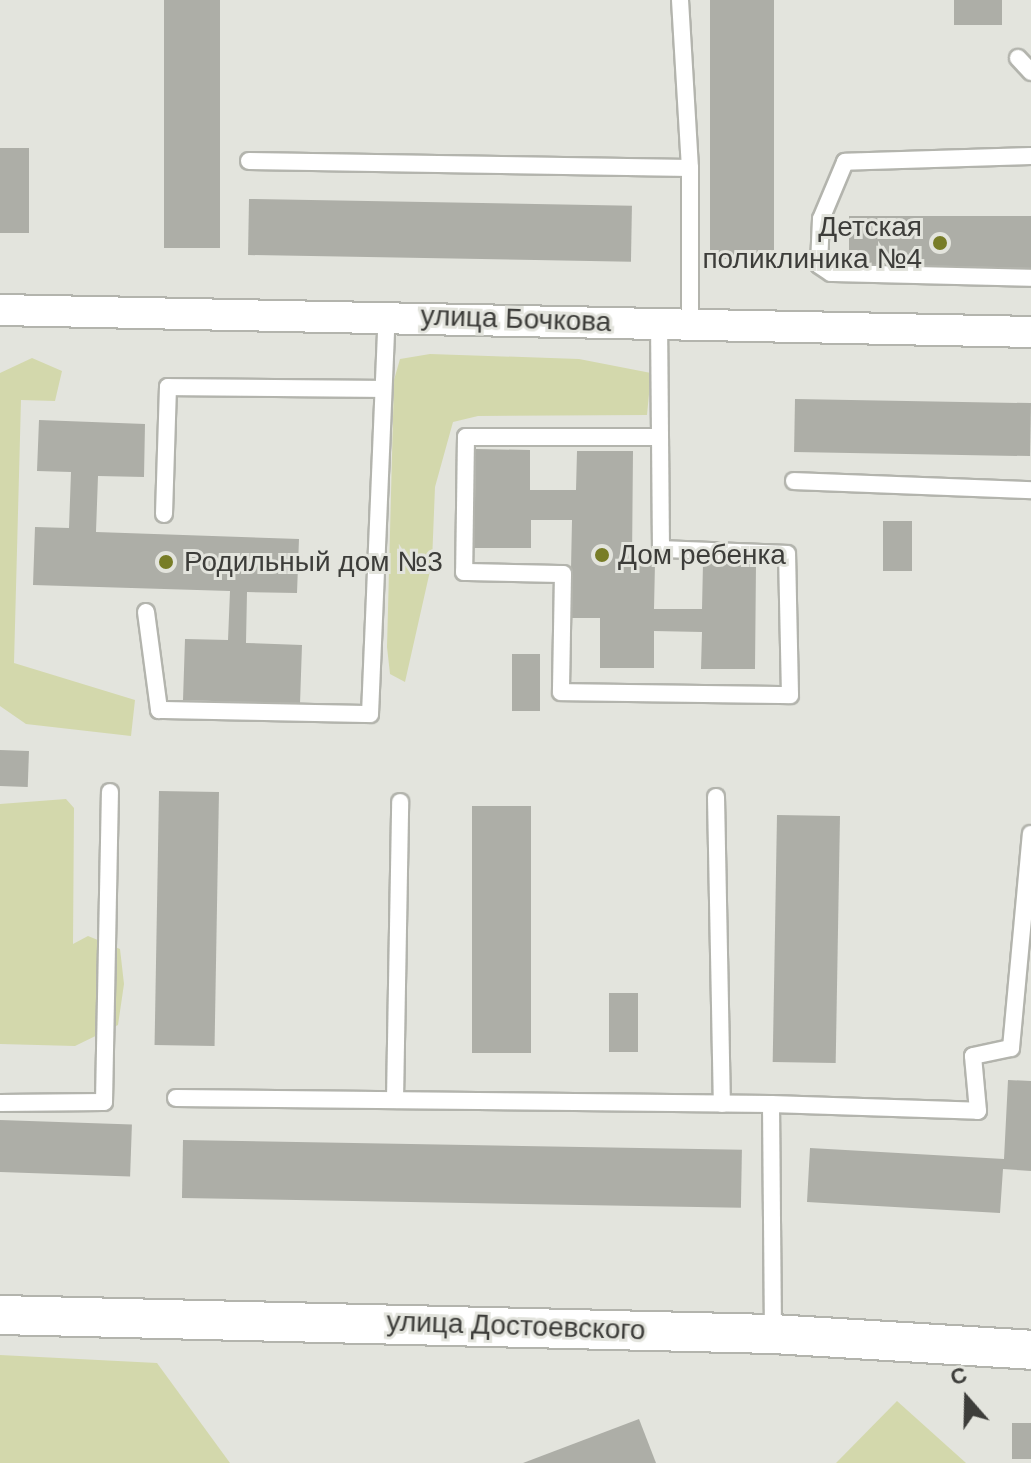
<!DOCTYPE html>
<html>
<head>
<meta charset="utf-8">
<style>
	body { margin:0 }
	#map { position:relative; width:1031px; height:1463px; overflow:hidden; background:#e3e4dd; font-family:Helvetica,sans-serif }
	div>[style] { position:absolute }
	.green>* { inset:0; background:#d3d8ac }
	.building>* { inset:0; background:#adaea7; transform-origin:0 0 }
	.roads { filter:drop-shadow(2px 0 #b3b4ad) drop-shadow(-2px 0 #b3b4ad) drop-shadow(0 2px #b3b4ad) drop-shadow(0 -2px #b3b4ad) }
	.service>* { height:16px; margin:-8px; padding:0 8px; transform-origin:8px; border-radius:8px; background:#fff }
	.minor>* { height:30px; margin:-15px; padding:0 15px; transform-origin:15px; border-radius:15px; background:#fff }
	.tertiary>* { height:38px; margin:-19px; padding:0 19px; transform-origin:19px; border-radius:19px; background:#fff }
	.dots>* { width:22px; height:22px; translate:-50% -50%; box-sizing:border-box; border:4px solid #e3e4dd; border-radius:50% }
	span { translate:-50% -50%; white-space:nowrap; text-align:center; line-height:1.15; -webkit-text-stroke:6px #e3e4dd; paint-order:stroke }
	.poi-label { font-size:28px; color:#3d3d3a }
	.right { translate:-100% -50%; text-align:right }
	.left { translate:0 -50%; text-align:left }
	.street-label { font-size:28px; color:#3d3d3a }
	.north { position:absolute; left:927px; top:1359px; width:80px; height:80px; -webkit-text-stroke:6px #e3e4dd; paint-order:stroke; rotate:340deg; font-size:22px; font-weight:700; line-height:32px; text-align:center; color:#3d3d3a }
	.north::after { content:''; display:block; margin:auto; width:28px; height:36px; background:#3d3d3a; clip-path:polygon(50% 0,100% 100%,50% 72%,0 100%) }
</style>
</head>
<body>
<div id="map">
	<div class="green">
		<div style="clip-path:polygon(430px 354px,579px 359px,651px 373px,647px 415px,478px 416px,453px 422px,435px 487px,432px 562px,405px 682px,390px 674px,387px 647px,394px 380px,400px 359px)"></div>
		<div style="clip-path:polygon(32px 358px,62px 371px,55px 401px,21px 400px,14px 663px,135px 700px,131px 736px,26px 724px,0 706px,0 373px)"></div>
		<div style="clip-path:polygon(66px 799px,74px 808px,73px 944px,88px 936px,120px 949px,124px 984px,118px 1025px,75px 1046px,0 1044px,0 804px)"></div>
		<div style="clip-path:polygon(0 1355px,157px 1363px,230px 1463px,0 1463px)"></div>
		<div style="clip-path:polygon(897px 1401px,966px 1463px,836px 1463px)"></div>
	</div>
	<div class="building">
		<div style="left:164px;top:0;width:56px;height:248px"></div>
		<div style="left:710px;top:0;width:64px;height:259px"></div>
		<div style="left:1002px;top:0;width:25px;height:48px;rotate:90deg"></div>
		<div style="left:0;top:148px;width:29px;height:85px"></div>
		<div style="left:249px;top:199px;width:383px;height:56px;rotate:1deg"></div>
		<div style="left:849px;top:216px;width:182px;height:53px"></div>
		<div style="left:795px;top:399px;width:236px;height:53px;rotate:1deg"></div>
		<div style="clip-path:polygon(39px 420px,145px 424px,144px 477px,98px 476px,96px 532px,299px 539px,297px 593px,247px 592px,246px 643px,302px 645px,300px 704px,183px 700px,185px 639px,228px 640px,230px 591px,33px 585px,35px 527px,69px 528px,71px 472px,37px 471px)"></div>
		<div style="clip-path:polygon(476px 449px,530px 450px,530px 490px,576px 490px,577px 451px,633px 451px,632px 562px,655px 563px,654px 609px,702px 609px,703px 563px,756px 564px,755px 669px,701px 669px,702px 632px,654px 631px,654px 668px,600px 668px,600px 618px,570px 618px,572px 520px,531px 520px,531px 548px,474px 548px)"></div>
		<div style="left:883px;top:521px;width:29px;height:50px"></div>
		<div style="left:512px;top:654px;width:28px;height:57px"></div>
		<div style="left:0;top:750px;width:29px;height:36px;rotate:2deg"></div>
		<div style="left:159px;top:791px;width:60px;height:254px;rotate:1deg"></div>
		<div style="left:472px;top:806px;width:59px;height:247px"></div>
		<div style="left:777px;top:815px;width:63px;height:247px;rotate:1deg"></div>
		<div style="left:609px;top:993px;width:29px;height:59px"></div>
		<div style="clip-path:polygon(1008px 1080px,1031px 1081px,1031px 1171px,1003px 1169px,1000px 1213px,807px 1202px,810px 1148px,1004px 1159px)"></div>
		<div style="left:0;top:1120px;width:132px;height:52px;rotate:2deg"></div>
		<div style="left:183px;top:1140px;width:559px;height:58px;rotate:1deg"></div>
		<div style="clip-path:polygon(639px 1419px,656px 1463px,523px 1463px)"></div>
		<div style="left:1031px;top:1423px;width:36px;height:19px;rotate:90deg"></div>
	</div>
	<div class="roads">
		<div class="service">
			<div style="left:680px;top:0;width:168px;rotate:86.6deg"></div>
			<div style="left:690px;top:168px;width:156px;rotate:90deg"></div>
			<div style="left:1018px;top:58px;width:19px;rotate:47deg"></div>
			<div style="left:1031px;top:156px;width:186px;rotate:178.2deg"></div>
			<div style="left:845px;top:162px;width:62px;rotate:112.8deg"></div>
			<div style="left:821px;top:219px;width:46px;rotate:92.5deg"></div>
			<div style="left:819px;top:265px;width:14px;rotate:34deg"></div>
			<div style="left:831px;top:273px;width:200px;rotate:1.4deg"></div>
			<div style="left:249px;top:161px;width:441px;rotate:0.9deg"></div>
			<div style="left:657px;top:437px;width:191px;rotate:180deg"></div>
			<div style="left:466px;top:437px;width:135px;rotate:90.8deg"></div>
			<div style="left:464px;top:572px;width:99px;rotate:1.2deg"></div>
			<div style="left:563px;top:574px;width:118px;rotate:91deg"></div>
			<div style="left:561px;top:692px;width:229px;rotate:0.8deg"></div>
			<div style="left:790px;top:695px;width:141px;rotate:-91.2deg"></div>
			<div style="left:787px;top:554px;width:126px;rotate:-177.7deg"></div>
			<div style="left:661px;top:549px;width:225px;rotate:-90.5deg"></div>
			<div style="left:794px;top:481px;width:237px;rotate:2.2deg"></div>
			<div style="left:164px;top:514px;width:127px;rotate:-88.2deg"></div>
			<div style="left:168px;top:387px;width:213px;rotate:0.5deg"></div>
			<div style="left:146px;top:612px;width:99px;rotate:82.4deg"></div>
			<div style="left:159px;top:710px;width:211px;rotate:1.1deg"></div>
			<div style="left:370px;top:714px;width:400px;rotate:-87.6deg"></div>
			<div style="left:716px;top:797px;width:307px;rotate:88.9deg"></div>
			<div style="left:176px;top:1098px;width:595px;rotate:0.58deg"></div>
			<div style="left:395px;top:1100px;width:298px;rotate:-89deg"></div>
			<div style="left:0;top:1103px;width:104px;rotate:-0.6deg"></div>
			<div style="left:104px;top:1102px;width:310px;rotate:-88.9deg"></div>
			<div style="left:773px;top:1334px;width:230px;rotate:-90.5deg"></div>
			<div style="left:771px;top:1104px;width:207px;rotate:1.9deg"></div>
			<div style="left:978px;top:1111px;width:55px;rotate:-95.2deg"></div>
			<div style="left:973px;top:1056px;width:39px;rotate:-12deg"></div>
			<div style="left:1011px;top:1048px;width:215px;rotate:-84.7deg"></div>
		</div>
		<div class="minor">
			<div style="left:0;top:310px;width:1031px;rotate:1.22deg"></div>
		</div>
		<div class="tertiary">
			<div style="left:0;top:1315px;width:773px;rotate:1.41deg"></div>
			<div style="left:773px;top:1334px;width:258px;rotate:3.5deg"></div>
		</div>
	</div>
	<div class="dots">
		<div style="left:940px;top:243px;background:#787d27"></div>
		<div style="left:602px;top:555px;background:#787d27"></div>
		<div style="left:166px;top:562px;background:#787d27"></div>
	</div>
	<div class="poi-label">
		<span class="right" style="left:922px;top:243px">Детская<br>поликлиника №4</span>
		<span class="left" style="left:618px;top:555px">Дом ребенка</span>
		<span class="left" style="left:184px;top:562px">Родильный дом №3</span>
	</div>
	<div class="street-label">
		<span style="left:516px;top:319px;rotate:2deg">улица Бочкова</span>
		<span style="left:516px;top:1326px;rotate:2deg">улица Достоевского</span>
	</div>
	<div class="north">С</div>
</div>
</body>
</html>
